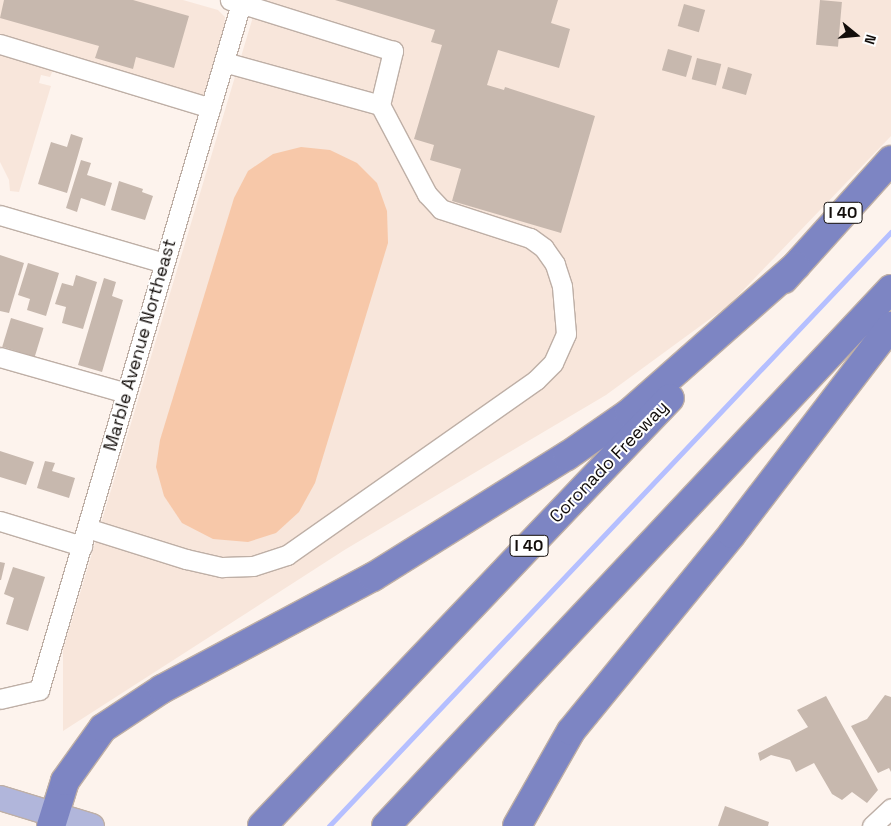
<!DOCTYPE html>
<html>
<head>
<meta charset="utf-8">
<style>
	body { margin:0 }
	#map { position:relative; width:891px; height:826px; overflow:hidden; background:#fdf3ed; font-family:"Space Grotesk",sans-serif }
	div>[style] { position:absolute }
	.built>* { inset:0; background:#f8e6db }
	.green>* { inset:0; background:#f7c8a9 }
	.stream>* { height:5px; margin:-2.5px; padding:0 2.5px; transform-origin:2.5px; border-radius:2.5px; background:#b5bfff }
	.building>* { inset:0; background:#c7b8ae; transform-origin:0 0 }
	.roads { filter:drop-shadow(1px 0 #beafa6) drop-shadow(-1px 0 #beafa6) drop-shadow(0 1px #beafa6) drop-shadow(0 -1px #beafa6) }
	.minor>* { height:19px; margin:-9.5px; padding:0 9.5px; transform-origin:9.5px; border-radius:9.5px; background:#fff }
	.major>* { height:24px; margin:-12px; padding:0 12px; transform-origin:12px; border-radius:12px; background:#b1b6db }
	.highway>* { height:28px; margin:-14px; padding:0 14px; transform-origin:14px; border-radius:14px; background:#7d85c3 }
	span { translate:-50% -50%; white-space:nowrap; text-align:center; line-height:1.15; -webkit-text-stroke:4px #fff; paint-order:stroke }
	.shield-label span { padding:1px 4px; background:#fff; border:1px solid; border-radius:4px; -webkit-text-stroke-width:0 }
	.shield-label { font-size:16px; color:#130e0b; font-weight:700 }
	.street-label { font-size:18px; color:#130e0b }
	.north { position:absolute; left:831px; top:10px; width:50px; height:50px; -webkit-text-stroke:4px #fff; paint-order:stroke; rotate:107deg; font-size:14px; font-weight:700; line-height:20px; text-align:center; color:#130e0b }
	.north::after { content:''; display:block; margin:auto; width:18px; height:22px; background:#130e0b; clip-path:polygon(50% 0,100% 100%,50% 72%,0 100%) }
</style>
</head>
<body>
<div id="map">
	<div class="built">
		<div style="clip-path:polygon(0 0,183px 0,218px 10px,225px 17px,224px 28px,199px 114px,53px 70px,50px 77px,41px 75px,39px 83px,51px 86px,19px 192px,10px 191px,9px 180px,0 162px)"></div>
		<div style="clip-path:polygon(258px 0,891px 0,891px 136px,729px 305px,606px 395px,346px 549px,63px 731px,63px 650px)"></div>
	</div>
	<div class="green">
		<div style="clip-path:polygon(301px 147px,330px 150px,357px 163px,377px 183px,387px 211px,388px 243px,315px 483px,299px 512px,276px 533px,248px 542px,213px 539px,182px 523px,164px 496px,156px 467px,160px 440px,234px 198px,248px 171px,273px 154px)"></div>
	</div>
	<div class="stream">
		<div style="left:329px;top:826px;width:818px;rotate:-46.59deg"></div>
	</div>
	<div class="building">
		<div style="clip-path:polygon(4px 0,133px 0,189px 16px,174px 68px,136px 57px,133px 69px,95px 58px,99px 46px,0 18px)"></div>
		<div style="clip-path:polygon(335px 0,558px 0,551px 23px,570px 29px,559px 68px,498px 50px,487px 85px,504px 90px,505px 87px,595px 116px,561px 233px,452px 201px,461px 169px,430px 160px,434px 145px,414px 139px,442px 45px,431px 42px,435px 30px)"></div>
		<div style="left:820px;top:0;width:22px;height:45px;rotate:5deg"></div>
		<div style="left:684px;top:4px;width:22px;height:23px;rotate:16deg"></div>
		<div style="left:668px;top:49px;width:25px;height:22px;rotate:16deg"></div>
		<div style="left:697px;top:58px;width:25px;height:22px;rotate:14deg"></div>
		<div style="left:728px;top:67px;width:25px;height:22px;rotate:16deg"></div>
		<div style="clip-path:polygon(71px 134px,83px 138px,67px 193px,38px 184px,51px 142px,67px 147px)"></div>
		<div style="clip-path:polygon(81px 160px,91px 163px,87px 175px,112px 183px,105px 206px,81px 198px,77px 212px,66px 208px)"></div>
		<div style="clip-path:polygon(119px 181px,143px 189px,142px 192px,153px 196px,145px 220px,111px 210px)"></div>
		<div style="clip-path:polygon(0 255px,24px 263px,9px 313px,0 311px)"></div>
		<div style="clip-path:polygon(28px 263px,59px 273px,46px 316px,27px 310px,30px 299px,18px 295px)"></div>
		<div style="clip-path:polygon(76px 275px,97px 282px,83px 329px,62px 323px,66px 307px,55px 304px,62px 283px,73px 286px)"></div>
		<div style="clip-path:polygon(104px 278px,116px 282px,112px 296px,123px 300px,102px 372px,78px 365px)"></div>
		<div style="left:11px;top:318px;width:34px;height:30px;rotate:17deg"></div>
		<div style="clip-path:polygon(0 451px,34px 462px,26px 485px,0 477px)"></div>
		<div style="clip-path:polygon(45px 461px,55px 463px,52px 471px,75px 478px,69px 498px,37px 488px)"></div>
		<div style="clip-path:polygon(0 562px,5px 563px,1px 580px,0 580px)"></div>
		<div style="clip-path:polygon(13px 567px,45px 577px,28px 631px,6px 624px,14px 598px,4px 594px)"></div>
		<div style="clip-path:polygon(885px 695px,891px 697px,891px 772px,889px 768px,878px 773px,851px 726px,867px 719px)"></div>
		<div style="clip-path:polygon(826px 696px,878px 790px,867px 803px,852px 792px,842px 800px,832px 794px,814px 763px,796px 772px,790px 760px,771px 755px,760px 761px,758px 753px,808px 727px,797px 710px)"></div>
		<div style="clip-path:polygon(725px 806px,769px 822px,768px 826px,718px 826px)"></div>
	</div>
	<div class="roads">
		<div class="minor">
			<div style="left:0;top:44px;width:220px;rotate:16.9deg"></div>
			<div style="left:224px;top:62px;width:162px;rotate:15.4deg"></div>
			<div style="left:380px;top:105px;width:56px;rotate:-76.5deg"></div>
			<div style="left:393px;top:51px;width:171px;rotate:-162.6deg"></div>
			<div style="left:0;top:215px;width:171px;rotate:16.3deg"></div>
			<div style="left:0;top:357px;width:131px;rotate:15.9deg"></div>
			<div style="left:0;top:521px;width:86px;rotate:17deg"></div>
			<div style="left:87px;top:528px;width:104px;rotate:17.4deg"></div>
			<div style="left:186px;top:559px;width:37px;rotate:13deg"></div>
			<div style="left:222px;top:567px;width:31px;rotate:-2deg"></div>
			<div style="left:253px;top:566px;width:36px;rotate:-18deg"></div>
			<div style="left:287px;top:555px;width:304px;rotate:-35.1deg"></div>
			<div style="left:536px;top:380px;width:24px;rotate:-45deg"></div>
			<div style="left:553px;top:363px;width:32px;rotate:-66deg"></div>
			<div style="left:566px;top:334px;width:48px;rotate:-94.8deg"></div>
			<div style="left:562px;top:286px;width:23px;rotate:-108deg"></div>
			<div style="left:555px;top:264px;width:19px;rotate:-125deg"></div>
			<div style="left:544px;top:248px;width:17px;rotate:-144deg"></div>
			<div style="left:530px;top:238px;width:94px;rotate:-162deg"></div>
			<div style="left:441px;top:209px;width:21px;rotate:-133deg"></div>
			<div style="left:427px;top:194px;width:101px;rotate:-117.8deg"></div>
			<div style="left:0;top:699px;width:40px;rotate:-13deg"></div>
			<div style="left:39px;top:690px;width:719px;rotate:-73.61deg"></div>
			<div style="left:872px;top:826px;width:26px;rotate:-43deg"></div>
		</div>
		<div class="major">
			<div style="left:0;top:798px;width:96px;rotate:16.9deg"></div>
		</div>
		<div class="highway">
			<div style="left:784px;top:279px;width:160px;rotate:-48deg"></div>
			<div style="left:51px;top:826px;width:47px;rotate:-72.7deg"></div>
			<div style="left:65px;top:781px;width:65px;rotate:-54.4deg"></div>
			<div style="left:103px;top:728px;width:71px;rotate:-33.5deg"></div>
			<div style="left:162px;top:689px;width:239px;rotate:-28deg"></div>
			<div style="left:373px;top:577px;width:229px;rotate:-32deg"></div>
			<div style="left:567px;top:456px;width:75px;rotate:-34.7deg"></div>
			<div style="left:629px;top:413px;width:222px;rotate:-41.4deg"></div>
			<div style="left:262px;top:826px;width:591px;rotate:-46.37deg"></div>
			<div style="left:386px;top:826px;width:737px;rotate:-46.76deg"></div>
			<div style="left:517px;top:826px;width:109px;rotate:-60.4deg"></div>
			<div style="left:571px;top:731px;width:254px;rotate:-50.7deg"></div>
			<div style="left:732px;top:534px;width:262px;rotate:-52.6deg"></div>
		</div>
	</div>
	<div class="shield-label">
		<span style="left:843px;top:213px">I 40</span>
		<span style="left:529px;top:546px">I 40</span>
	</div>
	<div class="street-label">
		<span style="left:140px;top:345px;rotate:-74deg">Marble Avenue Northeast</span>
		<span style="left:609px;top:462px;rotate:-46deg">Coronado Freeway</span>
	</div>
	<div class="north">N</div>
</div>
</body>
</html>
